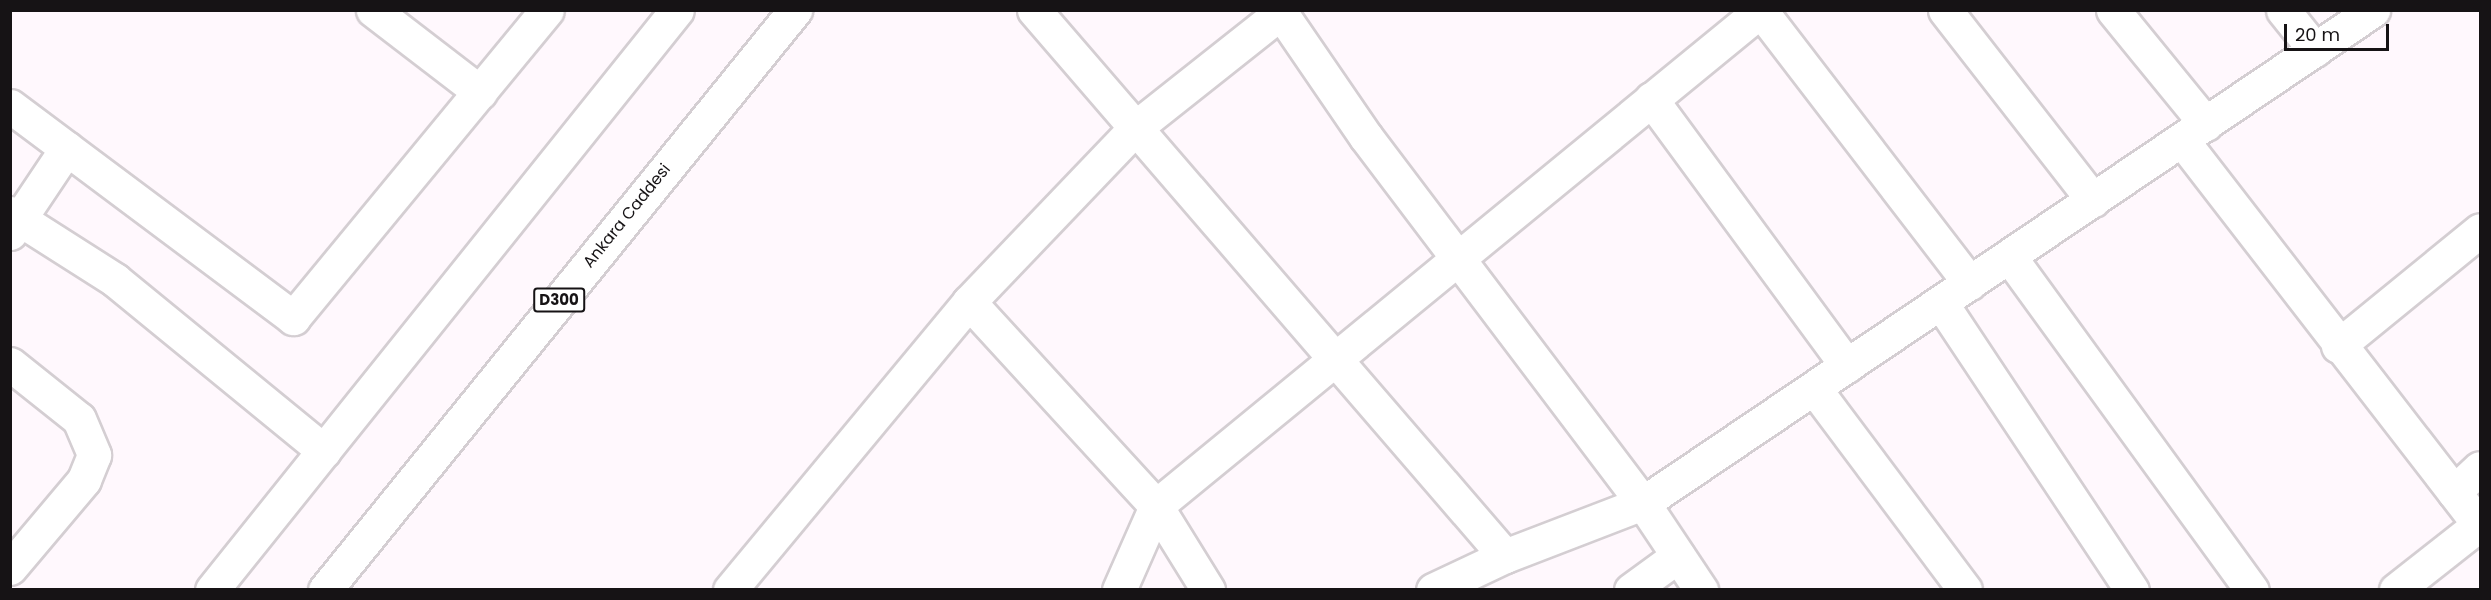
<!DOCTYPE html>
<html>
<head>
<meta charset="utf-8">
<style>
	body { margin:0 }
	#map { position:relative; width:2491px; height:600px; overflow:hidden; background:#fff8fd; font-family:Poppins,sans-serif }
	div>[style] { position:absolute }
	.roads { filter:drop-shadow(2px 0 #d4ced2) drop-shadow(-2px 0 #d4ced2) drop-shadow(0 2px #d4ced2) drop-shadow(0 -2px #d4ced2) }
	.minor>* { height:33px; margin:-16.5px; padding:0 16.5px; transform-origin:16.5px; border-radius:16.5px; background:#fff }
	.highway>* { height:33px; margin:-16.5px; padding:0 16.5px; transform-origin:16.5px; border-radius:16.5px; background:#fff }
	span { translate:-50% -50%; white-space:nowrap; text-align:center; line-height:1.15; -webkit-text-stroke:5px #fff; paint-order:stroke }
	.shield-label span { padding:2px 4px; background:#fff; border:2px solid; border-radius:4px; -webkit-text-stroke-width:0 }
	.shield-label { font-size:15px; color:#161315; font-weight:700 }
	.street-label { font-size:16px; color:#161315 }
	.frame { position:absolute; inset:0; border:12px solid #161315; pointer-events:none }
	.scale { position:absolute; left:2284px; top:24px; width:105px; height:27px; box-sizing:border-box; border:3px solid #161315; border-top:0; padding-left:8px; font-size:18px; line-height:21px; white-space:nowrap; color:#161315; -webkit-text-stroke:4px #fff; paint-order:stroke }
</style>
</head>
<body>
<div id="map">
	<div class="roads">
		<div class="minor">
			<div style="left:373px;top:10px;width:135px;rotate:37.5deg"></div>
			<div style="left:1034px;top:10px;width:721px;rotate:49.22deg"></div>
			<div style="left:1279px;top:10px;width:154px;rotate:55.6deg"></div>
			<div style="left:1366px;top:137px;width:459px;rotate:52.9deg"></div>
			<div style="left:1643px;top:503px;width:105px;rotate:56.3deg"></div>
			<div style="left:1945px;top:10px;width:241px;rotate:52.1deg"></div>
			<div style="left:2113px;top:10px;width:147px;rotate:50.8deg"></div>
			<div style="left:2283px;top:10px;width:51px;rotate:51.3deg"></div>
			<div style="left:1761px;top:11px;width:343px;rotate:52.5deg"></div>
			<div style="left:1651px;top:99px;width:331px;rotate:53.7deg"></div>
			<div style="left:10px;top:106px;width:354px;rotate:36.8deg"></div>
			<div style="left:293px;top:318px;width:399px;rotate:-50.5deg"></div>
			<div style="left:2182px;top:140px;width:487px;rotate:52.3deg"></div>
			<div style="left:10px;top:213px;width:125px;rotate:32.5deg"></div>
			<div style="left:115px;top:280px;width:270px;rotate:39.3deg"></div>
			<div style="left:10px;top:233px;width:102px;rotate:-56.2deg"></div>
			<div style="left:2009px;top:256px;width:413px;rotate:54deg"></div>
			<div style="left:969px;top:302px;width:277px;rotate:47.5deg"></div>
			<div style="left:1156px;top:506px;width:99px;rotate:58.2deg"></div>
			<div style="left:1941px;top:303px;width:345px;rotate:56.4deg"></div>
			<div style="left:2338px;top:346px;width:183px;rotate:-39.2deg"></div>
			<div style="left:10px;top:364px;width:88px;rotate:38.6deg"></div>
			<div style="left:79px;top:419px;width:39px;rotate:67deg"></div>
			<div style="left:94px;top:455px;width:27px;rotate:112deg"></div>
			<div style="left:84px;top:480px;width:115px;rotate:130.1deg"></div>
			<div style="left:1814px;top:388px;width:252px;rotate:53.2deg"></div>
			<div style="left:2454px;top:492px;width:35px;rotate:-43deg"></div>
			<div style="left:730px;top:590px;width:374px;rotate:-50.3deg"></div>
			<div style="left:969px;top:302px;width:240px;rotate:-46.3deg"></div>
			<div style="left:1135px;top:128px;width:185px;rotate:-38.4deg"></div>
			<div style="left:1119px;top:590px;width:92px;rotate:-66.2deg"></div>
			<div style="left:1156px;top:506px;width:782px;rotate:-39.35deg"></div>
			<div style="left:1433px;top:590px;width:80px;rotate:-25.3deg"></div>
			<div style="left:1505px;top:556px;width:148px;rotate:-21deg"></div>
			<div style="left:1643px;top:503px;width:881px;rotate:-34.03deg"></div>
			<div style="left:1631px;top:590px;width:58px;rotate:-35.9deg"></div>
			<div style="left:2396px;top:590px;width:107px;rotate:-38.2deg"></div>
		</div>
		<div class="highway">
			<div style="left:212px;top:590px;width:743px;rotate:-51.28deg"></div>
			<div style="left:325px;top:590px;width:747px;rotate:-50.98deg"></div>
		</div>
	</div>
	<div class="shield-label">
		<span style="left:559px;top:300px">D300</span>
	</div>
	<div class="street-label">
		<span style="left:627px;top:216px;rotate:-51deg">Ankara Caddesi</span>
	</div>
	<div class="frame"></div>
	<div class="scale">20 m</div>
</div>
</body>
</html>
